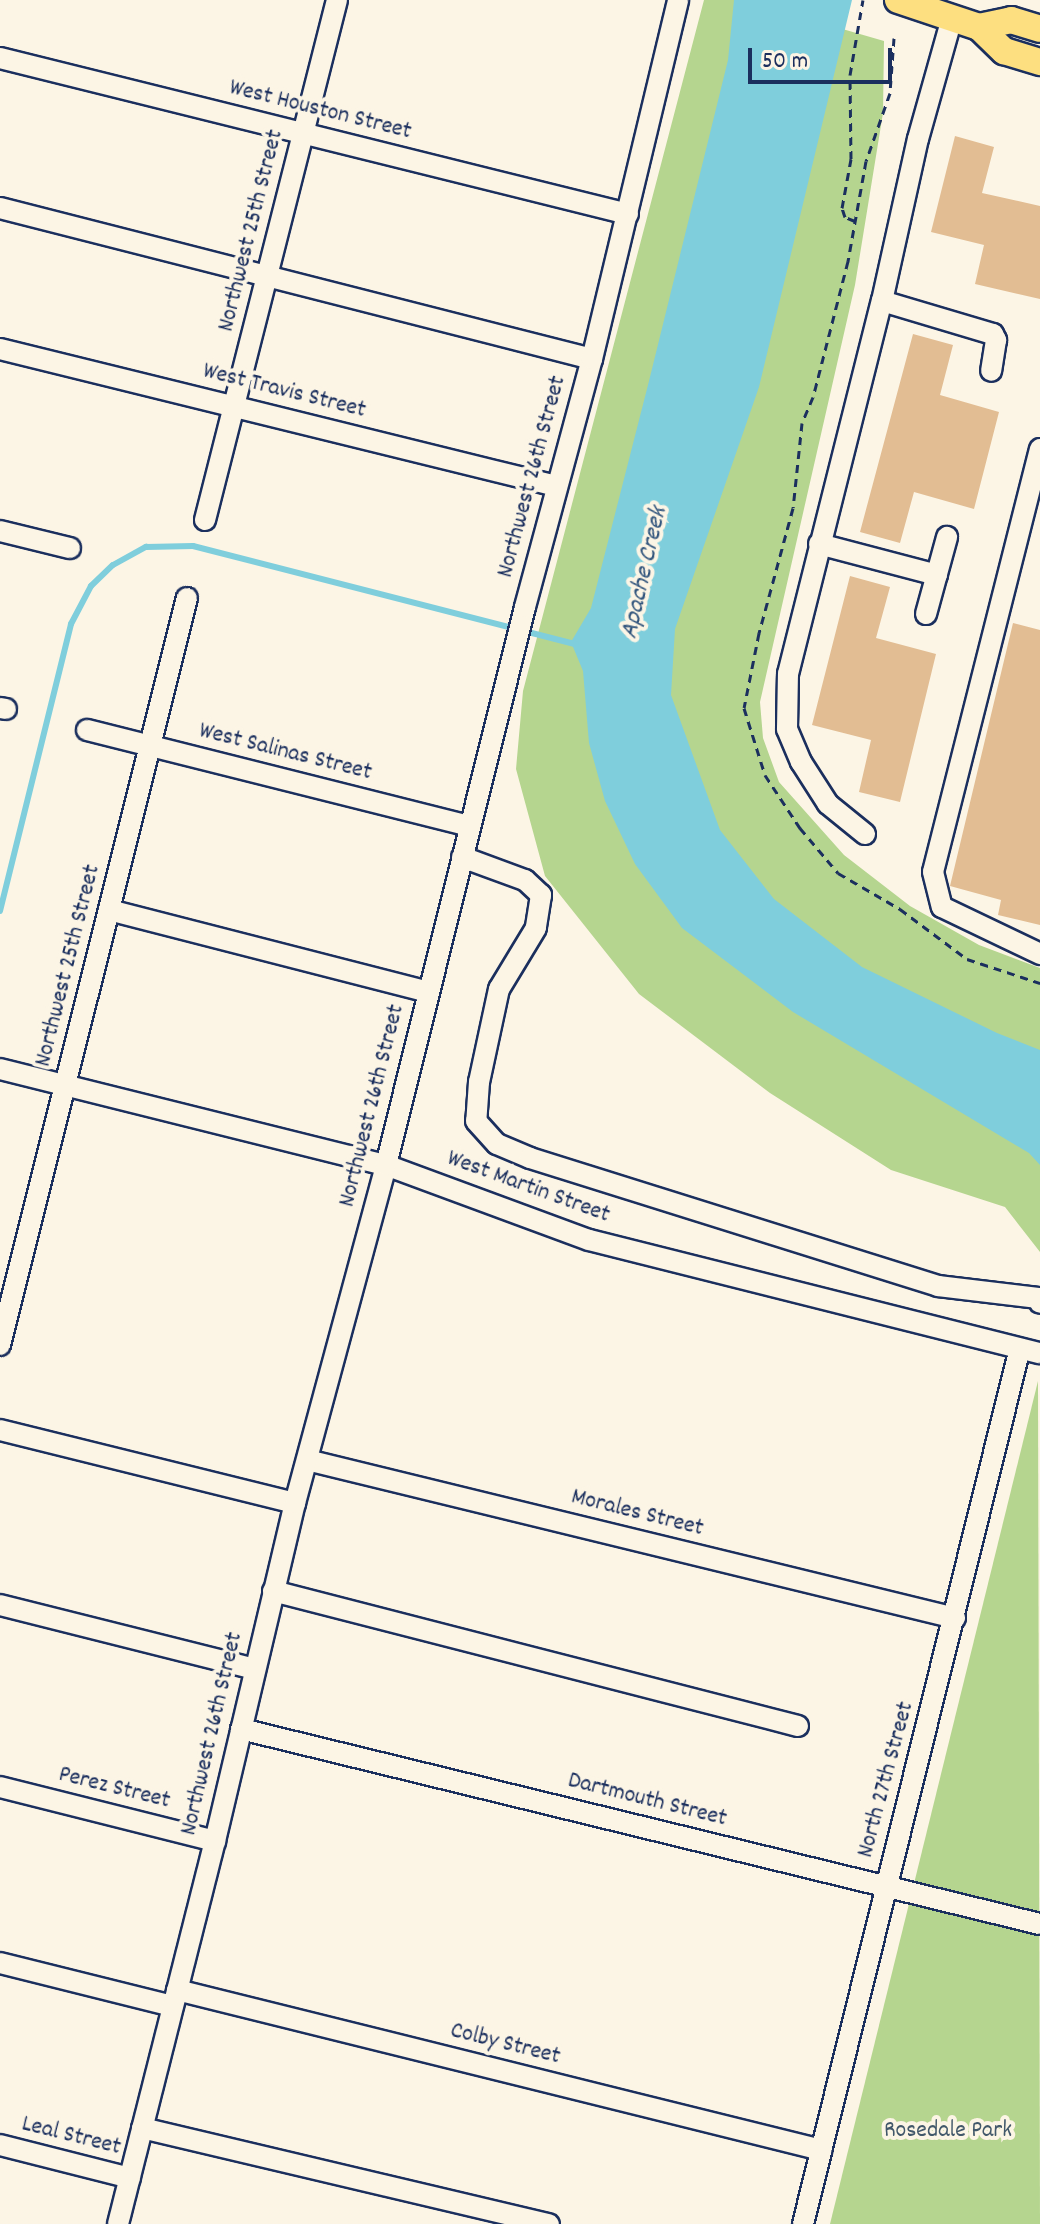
<!DOCTYPE html>
<html>
<head>
<meta charset="utf-8">
<style>
	body { margin:0 }
	#map { position:relative; width:1040px; height:2224px; overflow:hidden; background:#fcf5e5; font-family:Dekko,sans-serif }
	div>[style] { position:absolute }
	.green>* { inset:0; background:#b5d58f }
	.water>* { inset:0; background:#7fcedc }
	.stream>* { height:6px; margin:-3px; padding:0 3px; transform-origin:3px; border-radius:3px; background:#7fcedc }
	.building>* { inset:0; background:#e2bd93 }
	.path>* { height:3px; margin-top:-1.5px; transform-origin:0; background:repeating-linear-gradient(90deg,#1b2f5e 0 8px,transparent 0 14px) }
	.roads { filter:drop-shadow(2px 0 #1b2f5e) drop-shadow(-2px 0 #1b2f5e) drop-shadow(0 2px #1b2f5e) drop-shadow(0 -2px #1b2f5e) }
	.minor>* { height:20px; margin:-10px; padding:0 10px; transform-origin:10px; border-radius:10px; background:#fcf5e5 }
	.major>* { height:26px; margin:-13px; padding:0 13px; transform-origin:13px; border-radius:13px; background:#fddf80 }
	span { translate:-50% -50%; white-space:nowrap; text-align:center; line-height:1.15; -webkit-text-stroke:8px #fcf5e5; paint-order:stroke }
	.street-label { font-size:24px; color:#1b2f5e }
	.park-label { font-size:24px; color:#42586a }
	.water-label { font-size:26px; color:#34577e; font-style:italic }
	.scale { position:absolute; left:748px; top:48px; width:144px; height:36px; box-sizing:border-box; border:4px solid #1b2f5e; border-top:0; padding-left:10px; font-size:24px; line-height:28px; white-space:nowrap; color:#1b2f5e; -webkit-text-stroke:6px #fcf5e5; paint-order:stroke }
</style>
</head>
<body>
<div id="map">
	<div class="green">
		<div style="clip-path:polygon(704px 0,742px 0,884px 41px,883px 113px,855px 285px,760px 702px,763px 738px,779px 782px,844px 855px,910px 906px,979px 945px,1040px 968px,1040px 1252px,1005px 1207px,891px 1170px,770px 1093px,639px 994px,545px 876px,516px 769px,523px 691px)"></div>
		<div style="clip-path:polygon(1038px 1381px,1040px 2224px,830px 2224px)"></div>
	</div>
	<div class="water">
		<div style="clip-path:polygon(734px 0,852px 0,759px 387px,675px 629px,671px 695px,720px 830px,774px 899px,862px 967px,997px 1033px,1040px 1050px,1040px 1165px,1029px 1153px,793px 1012px,682px 928px,635px 864px,605px 801px,589px 743px,583px 671px,571px 642px,591px 608px,649px 381px,728px 60px)"></div>
	</div>
	<div class="stream">
		<div style="left:0;top:911px;width:296px;rotate:-76.1deg"></div>
		<div style="left:71px;top:624px;width:43px;rotate:-62.2deg"></div>
		<div style="left:91px;top:586px;width:30px;rotate:-44deg"></div>
		<div style="left:113px;top:565px;width:38px;rotate:-29deg"></div>
		<div style="left:146px;top:547px;width:47px;rotate:-1.2deg"></div>
		<div style="left:193px;top:546px;width:395px;rotate:14.4deg"></div>
	</div>
	<div class="building">
		<div style="clip-path:polygon(955px 136px,994px 147px,982px 193px,1040px 206px,1040px 299px,975px 284px,984px 245px,931px 232px)"></div>
		<div style="clip-path:polygon(913px 334px,953px 345px,940px 395px,999px 412px,974px 509px,914px 492px,900px 543px,860px 532px)"></div>
		<div style="clip-path:polygon(850px 576px,890px 587px,876px 638px,936px 654px,900px 802px,859px 792px,871px 740px,812px 725px)"></div>
		<div style="clip-path:polygon(1013px 623px,1040px 630px,1040px 925px,998px 915px,1001px 900px,950px 886px)"></div>
	</div>
	<div class="path">
		<div style="left:894px;top:38px;width:55px;rotate:94.2deg"></div>
		<div style="left:890px;top:93px;width:72px;rotate:109.4deg"></div>
		<div style="left:866px;top:161px;width:102px;rotate:100.2deg"></div>
		<div style="left:848px;top:261px;width:140px;rotate:104.4deg"></div>
		<div style="left:813px;top:397px;width:28px;rotate:113deg"></div>
		<div style="left:802px;top:423px;width:85px;rotate:96deg"></div>
		<div style="left:793px;top:508px;width:130px;rotate:105.2deg"></div>
		<div style="left:759px;top:633px;width:76px;rotate:101.3deg"></div>
		<div style="left:744px;top:708px;width:70px;rotate:72.6deg"></div>
		<div style="left:765px;top:775px;width:64px;rotate:56.6deg"></div>
		<div style="left:800px;top:828px;width:59px;rotate:49.8deg"></div>
		<div style="left:838px;top:873px;width:72px;rotate:30.1deg"></div>
		<div style="left:900px;top:909px;width:84px;rotate:36.7deg"></div>
		<div style="left:967px;top:959px;width:77px;rotate:18.2deg"></div>
		<div style="left:855px;top:221px;width:11px;rotate:-158deg"></div>
		<div style="left:845px;top:217px;width:9px;rotate:-108deg"></div>
		<div style="left:842px;top:208px;width:50px;rotate:-79.6deg"></div>
		<div style="left:851px;top:159px;width:84px;rotate:-90.7deg"></div>
		<div style="left:850px;top:75px;width:76px;rotate:-80.2deg"></div>
	</div>
	<div class="roads">
		<div class="minor">
			<div style="left:0;top:58px;width:647px;rotate:13.95deg"></div>
			<div style="left:0;top:208px;width:611px;rotate:14.31deg"></div>
			<div style="left:882px;top:301px;width:116px;rotate:16.6deg"></div>
			<div style="left:993px;top:334px;width:7px;rotate:63deg"></div>
			<div style="left:996px;top:340px;width:31px;rotate:99deg"></div>
			<div style="left:0;top:349px;width:573px;rotate:13.84deg"></div>
			<div style="left:1040px;top:449px;width:436px;rotate:104.2deg"></div>
			<div style="left:933px;top:872px;width:36px;rotate:76deg"></div>
			<div style="left:942px;top:907px;width:109px;rotate:25.6deg"></div>
			<div style="left:205px;top:520px;width:536px;rotate:-75.76deg"></div>
			<div style="left:0;top:531px;width:72px;rotate:13.7deg"></div>
			<div style="left:819px;top:544px;width:122px;rotate:14.7deg"></div>
			<div style="left:926px;top:614px;width:80px;rotate:-74.7deg"></div>
			<div style="left:0;top:708px;width:6px;rotate:9deg"></div>
			<div style="left:87px;top:730px;width:395px;rotate:14.1deg"></div>
			<div style="left:865px;top:834px;width:48px;rotate:-141deg"></div>
			<div style="left:828px;top:804px;width:50px;rotate:-122.7deg"></div>
			<div style="left:801px;top:762px;width:36px;rotate:-113deg"></div>
			<div style="left:787px;top:729px;width:55px;rotate:-89deg"></div>
			<div style="left:788px;top:674px;width:385px;rotate:-75.9deg"></div>
			<div style="left:882px;top:301px;width:166px;rotate:-77.5deg"></div>
			<div style="left:918px;top:139px;width:126px;rotate:-74.3deg"></div>
			<div style="left:462px;top:857px;width:67px;rotate:20.1deg"></div>
			<div style="left:525px;top:880px;width:22px;rotate:43deg"></div>
			<div style="left:541px;top:895px;width:33px;rotate:99deg"></div>
			<div style="left:536px;top:928px;width:71px;rotate:121.2deg"></div>
			<div style="left:499px;top:989px;width:95px;rotate:102.1deg"></div>
			<div style="left:479px;top:1082px;width:39px;rotate:94deg"></div>
			<div style="left:476px;top:1121px;width:31px;rotate:48deg"></div>
			<div style="left:497px;top:1144px;width:36px;rotate:23deg"></div>
			<div style="left:530px;top:1158px;width:428px;rotate:17.4deg"></div>
			<div style="left:938px;top:1286px;width:101px;rotate:6.8deg"></div>
			<div style="left:1038px;top:1298px;width:5px;rotate:68deg"></div>
			<div style="left:109px;top:910px;width:329px;rotate:14.4deg"></div>
			<div style="left:0;top:1069px;width:398px;rotate:14deg"></div>
			<div style="left:386px;top:1165px;width:216px;rotate:20.3deg"></div>
			<div style="left:589px;top:1240px;width:465px;rotate:14.1deg"></div>
			<div style="left:0;top:1345px;width:770px;rotate:-75.95deg"></div>
			<div style="left:0;top:1430px;width:304px;rotate:13.9deg"></div>
			<div style="left:307px;top:1460px;width:667px;rotate:13.7deg"></div>
			<div style="left:273px;top:1591px;width:542px;rotate:14.42deg"></div>
			<div style="left:0;top:1605px;width:263px;rotate:14.1deg"></div>
			<div style="left:241px;top:1729px;width:822px;rotate:13.72deg"></div>
			<div style="left:0;top:1787px;width:222px;rotate:14.1deg"></div>
			<div style="left:0;top:1963px;width:178px;rotate:14deg"></div>
			<div style="left:177px;top:1990px;width:664px;rotate:13.95deg"></div>
			<div style="left:142px;top:2128px;width:418px;rotate:13.3deg"></div>
			<div style="left:0;top:2145px;width:134px;rotate:14.2deg"></div>
			<div style="left:118px;top:2224px;width:395px;rotate:-75.8deg"></div>
			<div style="left:215px;top:1841px;width:347px;rotate:-76.7deg"></div>
			<div style="left:295px;top:1503px;width:350px;rotate:-74.9deg"></div>
			<div style="left:386px;top:1165px;width:575px;rotate:-76.01deg"></div>
			<div style="left:525px;top:607px;width:257px;rotate:-74.9deg"></div>
			<div style="left:592px;top:359px;width:369px;rotate:-76.5deg"></div>
			<div style="left:803px;top:2224px;width:902px;rotate:-76.09deg"></div>
		</div>
		<div class="major">
			<div style="left:898px;top:0;width:85px;rotate:18.4deg"></div>
			<div style="left:979px;top:27px;width:35px;rotate:44deg"></div>
			<div style="left:1004px;top:51px;width:38px;rotate:17deg"></div>
			<div style="left:979px;top:27px;width:33px;rotate:-12deg"></div>
			<div style="left:1011px;top:20px;width:30px;rotate:17deg"></div>
		</div>
	</div>
	<div class="street-label">
		<span style="left:320px;top:111px;rotate:14deg">West Houston Street</span>
		<span style="left:252px;top:231px;rotate:-76deg">Northwest 25th Street</span>
		<span style="left:284px;top:392px;rotate:14deg">West Travis Street</span>
		<span style="left:533px;top:477px;rotate:-75deg">Northwest 26th Street</span>
		<span style="left:285px;top:753px;rotate:14deg">West Salinas Street</span>
		<span style="left:69px;top:966px;rotate:-76deg">Northwest 25th Street</span>
		<span style="left:373px;top:1106px;rotate:-76deg">Northwest 26th Street</span>
		<span style="left:528px;top:1188px;rotate:20deg">West Martin Street</span>
		<span style="left:637px;top:1514px;rotate:14deg">Morales Street</span>
		<span style="left:213px;top:1734px;rotate:-77deg">Northwest 26th Street</span>
		<span style="left:887px;top:1780px;rotate:-75deg">North 27th Street</span>
		<span style="left:114px;top:1789px;rotate:14deg">Perez Street</span>
		<span style="left:647px;top:1801px;rotate:14deg">Dartmouth Street</span>
		<span style="left:505px;top:2045px;rotate:14deg">Colby Street</span>
		<span style="left:71px;top:2137px;rotate:14deg">Leal Street</span>
	</div>
	<div class="park-label">
		<span style="left:948px;top:2132px">Rosedale Park</span>
	</div>
	<div class="water-label">
		<span style="left:645px;top:573px;rotate:-77deg">Apache Creek</span>
	</div>
	<div class="scale">50 m</div>
</div>
</body>
</html>
